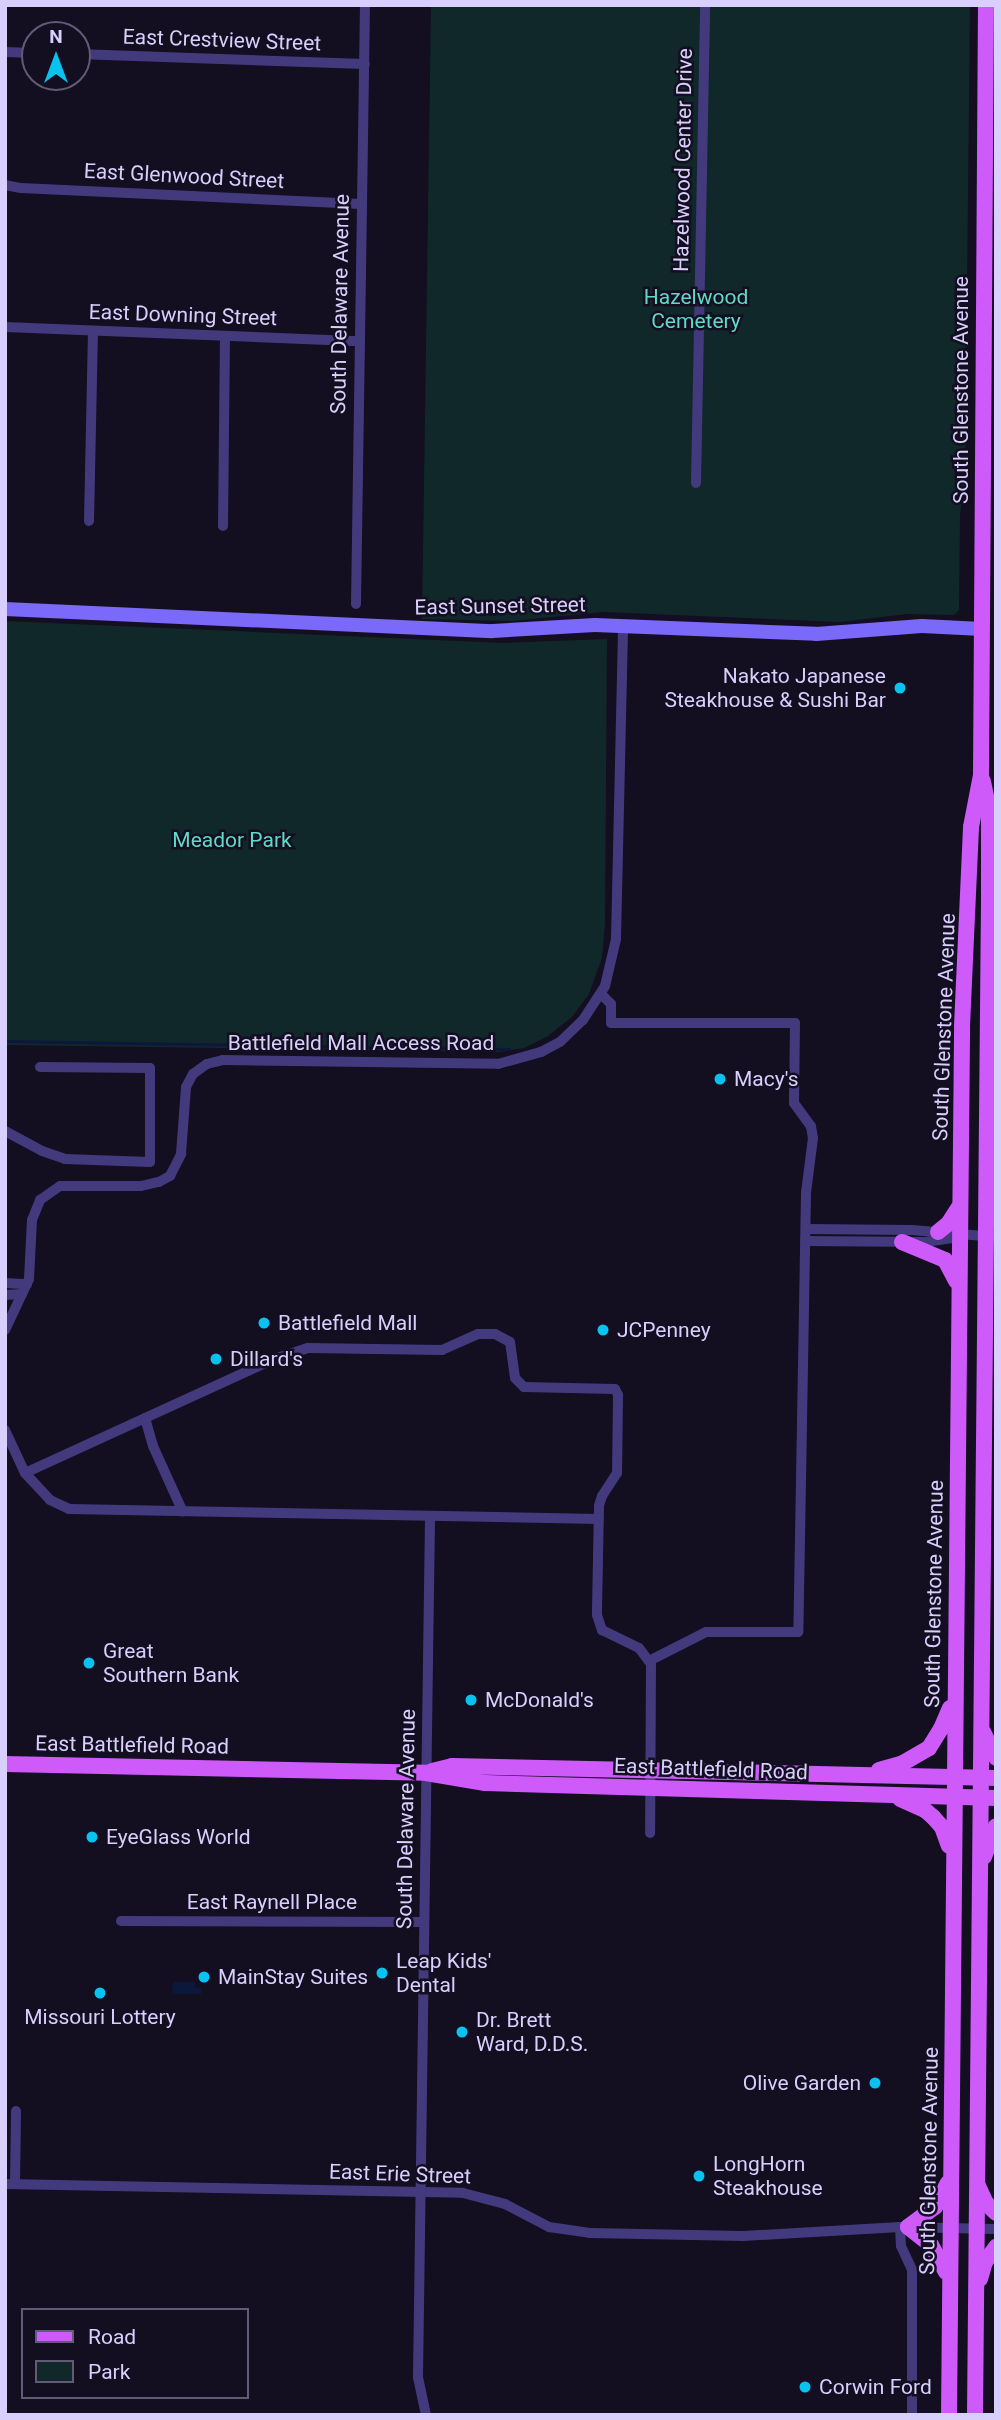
<!DOCTYPE html>
<html>
<head>
<meta charset="utf-8">
<style>
	body { margin:0 }
	#map { position:relative; width:1001px; height:2420px; overflow:hidden; background:#130e20; font-family:Roboto,sans-serif }
	div>[style] { position:absolute }
	.green>* { inset:0; background:#11282a }
	.water>* { inset:0; background:#0b183c }
	.stream>* { height:2.5px; margin:-1.25px; padding:0 1.25px; transform-origin:1.25px; border-radius:1.25px; background:#0b183c }
	.street>* { height:10px; margin:-5px; padding:0 5px; transform-origin:5px; border-radius:5px; background:#433a7e }
	.secondary>* { height:14px; margin:-7px; padding:0 7px; transform-origin:7px; border-radius:7px; background:#7b69fa }
	.primary>* { height:16px; margin:-8px; padding:0 8px; transform-origin:8px; border-radius:8px; background:#cd5af9 }
	.dots>* { width:19px; height:19px; translate:-50% -50%; box-sizing:border-box; border:4px solid #130e20; border-radius:50% }
	span { translate:-50% -50%; white-space:nowrap; text-align:center; line-height:1.15; -webkit-text-stroke:5px #130e20; paint-order:stroke }
	.street-label { font-size:21px; color:#d8cffd }
	.park-label { font-size:21px; color:#5edac7 }
	.poi-label { font-size:21px; color:#d8cffd }
	.right { translate:-100% -50%; text-align:right }
	.left { translate:0 -50%; text-align:left }
	.frame { position:absolute; inset:0; border:7px solid #d8cffd; pointer-events:none }
	.legend { position:absolute; left:21px; top:2308px; width:228px; height:91px; box-sizing:border-box; background:#130e20; border:2px solid #625b78; margin:0; padding:9px 12px; list-style:none; font-size:21px; color:#d8cffd }
	.legend li { display:flex; align-items:center; gap:14px; height:35px }
	.legend b { width:35px; border:2px solid #625b78 }
	.north { position:absolute; left:21px; top:21px; width:70px; height:70px; box-sizing:border-box; background:#130e20; border:2px solid #625b78; border-radius:50%; rotate:0deg; font-size:19px; font-weight:700; line-height:28px; text-align:center; color:#d8cffd }
	.north::after { content:''; display:block; margin:auto; width:24px; height:32px; background:#08c2f0; clip-path:polygon(50% 0,100% 100%,50% 72%,0 100%) }
</style>
</head>
<body>
<div id="map">
	<div class="green">
		<div style="clip-path:polygon(431px 5px,970px 5px,965px 485px,960px 514px,959px 610px,954px 615px,907px 614px,840px 622px,603px 612px,512px 621px,422px 619px)"></div>
		<div style="clip-path:polygon(5px 621px,503px 643px,607px 639px,605px 925px,602px 958px,589px 994px,572px 1017px,548px 1036px,524px 1048px,499px 1052px,5px 1045px)"></div>
	</div>
	<div class="water">
		<div style="clip-path:polygon(173px 1982px,195px 1982px,195px 1988px,201px 1988px,201px 1994px,172px 1994px)"></div>
	</div>
	<div class="stream">
		<div style="left:5px;top:1041px;width:504px;rotate:0.91deg"></div>
	</div>
	<div class="street">
		<div style="left:5px;top:52px;width:30px;rotate:2deg"></div>
		<div style="left:77px;top:54px;width:288px;rotate:2deg"></div>
		<div style="left:5px;top:185px;width:16px;rotate:11deg"></div>
		<div style="left:21px;top:188px;width:340px;rotate:2.7deg"></div>
		<div style="left:5px;top:327px;width:354px;rotate:2.3deg"></div>
		<div style="left:696px;top:483px;width:478px;rotate:-88.9deg"></div>
		<div style="left:89px;top:521px;width:190px;rotate:-88.8deg"></div>
		<div style="left:223px;top:526px;width:190px;rotate:-89.4deg"></div>
		<div style="left:356px;top:604px;width:599px;rotate:-89.14deg"></div>
		<div style="left:601px;top:994px;width:14px;rotate:45deg"></div>
		<div style="left:611px;top:1004px;width:19px;rotate:90deg"></div>
		<div style="left:611px;top:1023px;width:184px"></div>
		<div style="left:795px;top:1023px;width:80px;rotate:90.7deg"></div>
		<div style="left:794px;top:1103px;width:29px;rotate:54deg"></div>
		<div style="left:811px;top:1126px;width:12px;rotate:81deg"></div>
		<div style="left:813px;top:1138px;width:55px;rotate:97.3deg"></div>
		<div style="left:806px;top:1193px;width:439px;rotate:91deg"></div>
		<div style="left:798px;top:1632px;width:92px;rotate:180deg"></div>
		<div style="left:706px;top:1632px;width:64px;rotate:153deg"></div>
		<div style="left:5px;top:1131px;width:42px;rotate:28.4deg"></div>
		<div style="left:42px;top:1151px;width:24px;rotate:19deg"></div>
		<div style="left:65px;top:1159px;width:85px;rotate:2deg"></div>
		<div style="left:150px;top:1162px;width:94px;rotate:-90deg"></div>
		<div style="left:150px;top:1068px;width:110px;rotate:-179.5deg"></div>
		<div style="left:806px;top:1229px;width:106px;rotate:0.5deg"></div>
		<div style="left:912px;top:1230px;width:84px;rotate:4.8deg"></div>
		<div style="left:805px;top:1241px;width:120px;rotate:0.5deg"></div>
		<div style="left:925px;top:1242px;width:28px;rotate:-8deg"></div>
		<div style="left:5px;top:1283px;width:22px;rotate:3deg"></div>
		<div style="left:5px;top:1295px;width:17px;rotate:-3deg"></div>
		<div style="left:5px;top:1330px;width:56px;rotate:-64.8deg"></div>
		<div style="left:29px;top:1279px;width:59px;rotate:-87.1deg"></div>
		<div style="left:32px;top:1220px;width:22px;rotate:-68deg"></div>
		<div style="left:40px;top:1200px;width:24px;rotate:-35deg"></div>
		<div style="left:60px;top:1186px;width:81px"></div>
		<div style="left:141px;top:1186px;width:18px;rotate:-13deg"></div>
		<div style="left:159px;top:1182px;width:13px;rotate:-29deg"></div>
		<div style="left:170px;top:1176px;width:25px;rotate:-63deg"></div>
		<div style="left:181px;top:1154px;width:67px;rotate:-85.7deg"></div>
		<div style="left:186px;top:1087px;width:15px;rotate:-62deg"></div>
		<div style="left:193px;top:1074px;width:17px;rotate:-36deg"></div>
		<div style="left:207px;top:1064px;width:16px;rotate:-14deg"></div>
		<div style="left:223px;top:1060px;width:275px;rotate:0.8deg"></div>
		<div style="left:498px;top:1064px;width:45px;rotate:-15.6deg"></div>
		<div style="left:541px;top:1052px;width:21px;rotate:-28deg"></div>
		<div style="left:560px;top:1042px;width:32px;rotate:-44deg"></div>
		<div style="left:583px;top:1020px;width:40px;rotate:-57.1deg"></div>
		<div style="left:605px;top:986px;width:48px;rotate:-76.8deg"></div>
		<div style="left:616px;top:939px;width:313px;rotate:-88.7deg"></div>
		<div style="left:145px;top:1418px;width:29px;rotate:74deg"></div>
		<div style="left:153px;top:1446px;width:72px;rotate:65.6deg"></div>
		<div style="left:5px;top:1430px;width:47px;rotate:65.1deg"></div>
		<div style="left:25px;top:1473px;width:37px;rotate:47deg"></div>
		<div style="left:50px;top:1500px;width:21px;rotate:25deg"></div>
		<div style="left:69px;top:1509px;width:530px;rotate:1.08deg"></div>
		<div style="left:25px;top:1473px;width:274px;rotate:-24.6deg"></div>
		<div style="left:274px;top:1359px;width:36px;rotate:-18deg"></div>
		<div style="left:308px;top:1348px;width:134px;rotate:0.9deg"></div>
		<div style="left:442px;top:1350px;width:39px;rotate:-24deg"></div>
		<div style="left:478px;top:1334px;width:17px"></div>
		<div style="left:495px;top:1334px;width:17px;rotate:28deg"></div>
		<div style="left:510px;top:1342px;width:36px;rotate:82deg"></div>
		<div style="left:515px;top:1378px;width:13px;rotate:45deg"></div>
		<div style="left:524px;top:1387px;width:91px;rotate:1.3deg"></div>
		<div style="left:615px;top:1389px;width:7px;rotate:63deg"></div>
		<div style="left:618px;top:1395px;width:78px;rotate:90.7deg"></div>
		<div style="left:617px;top:1473px;width:27px;rotate:123deg"></div>
		<div style="left:602px;top:1496px;width:10px;rotate:107deg"></div>
		<div style="left:599px;top:1506px;width:109px;rotate:91.1deg"></div>
		<div style="left:597px;top:1615px;width:16px;rotate:72deg"></div>
		<div style="left:602px;top:1630px;width:41px;rotate:25.9deg"></div>
		<div style="left:639px;top:1648px;width:20px;rotate:53deg"></div>
		<div style="left:651px;top:1664px;width:169px;rotate:90.3deg"></div>
		<div style="left:121px;top:1921px;width:302px;rotate:0.2deg"></div>
		<div style="left:5px;top:2184px;width:458px;rotate:1.1deg"></div>
		<div style="left:463px;top:2193px;width:43px;rotate:14.7deg"></div>
		<div style="left:505px;top:2204px;width:50px;rotate:27.6deg"></div>
		<div style="left:549px;top:2227px;width:41px;rotate:8.3deg"></div>
		<div style="left:590px;top:2233px;width:153px;rotate:1.1deg"></div>
		<div style="left:743px;top:2236px;width:157px;rotate:-3.3deg"></div>
		<div style="left:900px;top:2227px;width:96px;rotate:1.2deg"></div>
		<div style="left:15px;top:2184px;width:73px;rotate:-89.2deg"></div>
		<div style="left:900px;top:2227px;width:19px;rotate:87deg"></div>
		<div style="left:901px;top:2246px;width:26px;rotate:65deg"></div>
		<div style="left:912px;top:2270px;width:145px;rotate:90deg"></div>
		<div style="left:426px;top:2415px;width:39px;rotate:-102deg"></div>
		<div style="left:418px;top:2377px;width:860px;rotate:-89.2deg"></div>
	</div>
	<div class="secondary">
		<div style="left:5px;top:609px;width:488px;rotate:2.6deg"></div>
		<div style="left:493px;top:631px;width:102px;rotate:-3.4deg"></div>
		<div style="left:595px;top:625px;width:221px;rotate:2.3deg"></div>
		<div style="left:816px;top:634px;width:106px;rotate:-4.3deg"></div>
		<div style="left:922px;top:626px;width:60px;rotate:2.9deg"></div>
	</div>
	<div class="primary">
		<div style="left:938px;top:1232px;width:13px;rotate:-39deg"></div>
		<div style="left:948px;top:1224px;width:20px;rotate:-57deg"></div>
		<div style="left:902px;top:1242px;width:47px;rotate:22.7deg"></div>
		<div style="left:945px;top:1260px;width:24px;rotate:62deg"></div>
		<div style="left:983px;top:1732px;width:29px;rotate:63deg"></div>
		<div style="left:5px;top:1764px;width:421px;rotate:1.2deg"></div>
		<div style="left:426px;top:1773px;width:60px;rotate:9.6deg"></div>
		<div style="left:485px;top:1783px;width:511px;rotate:1.68deg"></div>
		<div style="left:879px;top:1770px;width:25px;rotate:-16deg"></div>
		<div style="left:903px;top:1763px;width:30px;rotate:-30deg"></div>
		<div style="left:929px;top:1748px;width:22px;rotate:-58deg"></div>
		<div style="left:941px;top:1729px;width:23px;rotate:-67deg"></div>
		<div style="left:432px;top:1771px;width:21px;rotate:-14deg"></div>
		<div style="left:452px;top:1766px;width:544px;rotate:1.26deg"></div>
		<div style="left:900px;top:1799px;width:27px;rotate:24deg"></div>
		<div style="left:925px;top:1810px;width:11px;rotate:41deg"></div>
		<div style="left:933px;top:1817px;width:13px;rotate:48deg"></div>
		<div style="left:942px;top:1827px;width:20px;rotate:70deg"></div>
		<div style="left:984px;top:1857px;width:33px;rotate:-69deg"></div>
		<div style="left:978px;top:2186px;width:19px;rotate:65deg"></div>
		<div style="left:986px;top:2203px;width:14px;rotate:45deg"></div>
		<div style="left:908px;top:2227px;width:29px;rotate:38deg"></div>
		<div style="left:931px;top:2245px;width:31px;rotate:61deg"></div>
		<div style="left:908px;top:2227px;width:34px;rotate:-37deg"></div>
		<div style="left:935px;top:2207px;width:27px;rotate:-62deg"></div>
		<div style="left:980px;top:2279px;width:18px;rotate:-74deg"></div>
		<div style="left:985px;top:2262px;width:19px;rotate:-54deg"></div>
		<div style="left:949px;top:2415px;width:1389px;rotate:-89.46deg"></div>
		<div style="left:962px;top:1026px;width:199px;rotate:-87.4deg"></div>
		<div style="left:971px;top:827px;width:53px;rotate:-79.1deg"></div>
		<div style="left:981px;top:775px;width:770px;rotate:-89.63deg"></div>
		<div style="left:975px;top:2415px;width:1514px;rotate:-89.47deg"></div>
		<div style="left:989px;top:901px;width:91px;rotate:-90deg"></div>
		<div style="left:989px;top:810px;width:30px;rotate:-102deg"></div>
	</div>
	<div class="dots">
		<div style="left:900px;top:688px;background:#08c2f0"></div>
		<div style="left:720px;top:1079px;background:#08c2f0"></div>
		<div style="left:264px;top:1323px;background:#08c2f0"></div>
		<div style="left:603px;top:1330px;background:#08c2f0"></div>
		<div style="left:216px;top:1359px;background:#08c2f0"></div>
		<div style="left:89px;top:1663px;background:#08c2f0"></div>
		<div style="left:471px;top:1700px;background:#08c2f0"></div>
		<div style="left:92px;top:1837px;background:#08c2f0"></div>
		<div style="left:382px;top:1973px;background:#08c2f0"></div>
		<div style="left:204px;top:1977px;background:#08c2f0"></div>
		<div style="left:100px;top:1993px;background:#08c2f0"></div>
		<div style="left:462px;top:2032px;background:#08c2f0"></div>
		<div style="left:875px;top:2083px;background:#08c2f0"></div>
		<div style="left:699px;top:2176px;background:#08c2f0"></div>
		<div style="left:805px;top:2387px;background:#08c2f0"></div>
	</div>
	<div class="street-label">
		<span style="left:222px;top:40px;rotate:2deg">East Crestview Street</span>
		<span style="left:683px;top:160px;rotate:-89deg">Hazelwood Center Drive</span>
		<span style="left:184px;top:176px;rotate:3deg">East Glenwood Street</span>
		<span style="left:340px;top:304px;rotate:-89deg">South Delaware Avenue</span>
		<span style="left:183px;top:315px;rotate:2deg">East Downing Street</span>
		<span style="left:961px;top:390px;rotate:-90deg">South Glenstone Avenue</span>
		<span style="left:500px;top:606px;rotate:-1deg">East Sunset Street</span>
		<span style="left:944px;top:1027px;rotate:-88deg">South Glenstone Avenue</span>
		<span style="left:361px;top:1043px">Battlefield Mall Access Road</span>
		<span style="left:934px;top:1594px;rotate:-89deg">South Glenstone Avenue</span>
		<span style="left:132px;top:1745px;rotate:1deg">East Battlefield Road</span>
		<span style="left:711px;top:1769px;rotate:2deg">East Battlefield Road</span>
		<span style="left:406px;top:1819px;rotate:-89deg">South Delaware Avenue</span>
		<span style="left:272px;top:1902px">East Raynell Place</span>
		<span style="left:929px;top:2161px;rotate:-89deg">South Glenstone Avenue</span>
		<span style="left:400px;top:2174px;rotate:2deg">East Erie Street</span>
	</div>
	<div class="park-label">
		<span style="left:696px;top:309px">Hazelwood<br>Cemetery</span>
		<span style="left:232px;top:840px">Meador Park</span>
	</div>
	<div class="poi-label">
		<span class="right" style="left:886px;top:688px">Nakato Japanese<br>Steakhouse &amp; Sushi Bar</span>
		<span class="left" style="left:734px;top:1079px">Macy's</span>
		<span class="left" style="left:278px;top:1323px">Battlefield Mall</span>
		<span class="left" style="left:617px;top:1330px">JCPenney</span>
		<span class="left" style="left:230px;top:1359px">Dillard's</span>
		<span class="left" style="left:103px;top:1663px">Great<br>Southern Bank</span>
		<span class="left" style="left:485px;top:1700px">McDonald's</span>
		<span class="left" style="left:106px;top:1837px">EyeGlass World</span>
		<span class="left" style="left:396px;top:1973px">Leap Kids'<br>Dental</span>
		<span class="left" style="left:218px;top:1977px">MainStay Suites</span>
		<span style="left:100px;top:2017px">Missouri Lottery</span>
		<span class="left" style="left:476px;top:2032px">Dr. Brett<br>Ward, D.D.S.</span>
		<span class="right" style="left:861px;top:2083px">Olive Garden</span>
		<span class="left" style="left:713px;top:2176px">LongHorn<br>Steakhouse</span>
		<span class="left" style="left:819px;top:2387px">Corwin Ford</span>
	</div>
	<div class="frame"></div>
	<ul class="legend">
	<li><b style="height:9px;background:#cd5af9"></b>Road</li>
	<li><b style="height:19px;background:#11282a"></b>Park</li>
	</ul>
	<div class="north">N</div>
</div>
</body>
</html>
